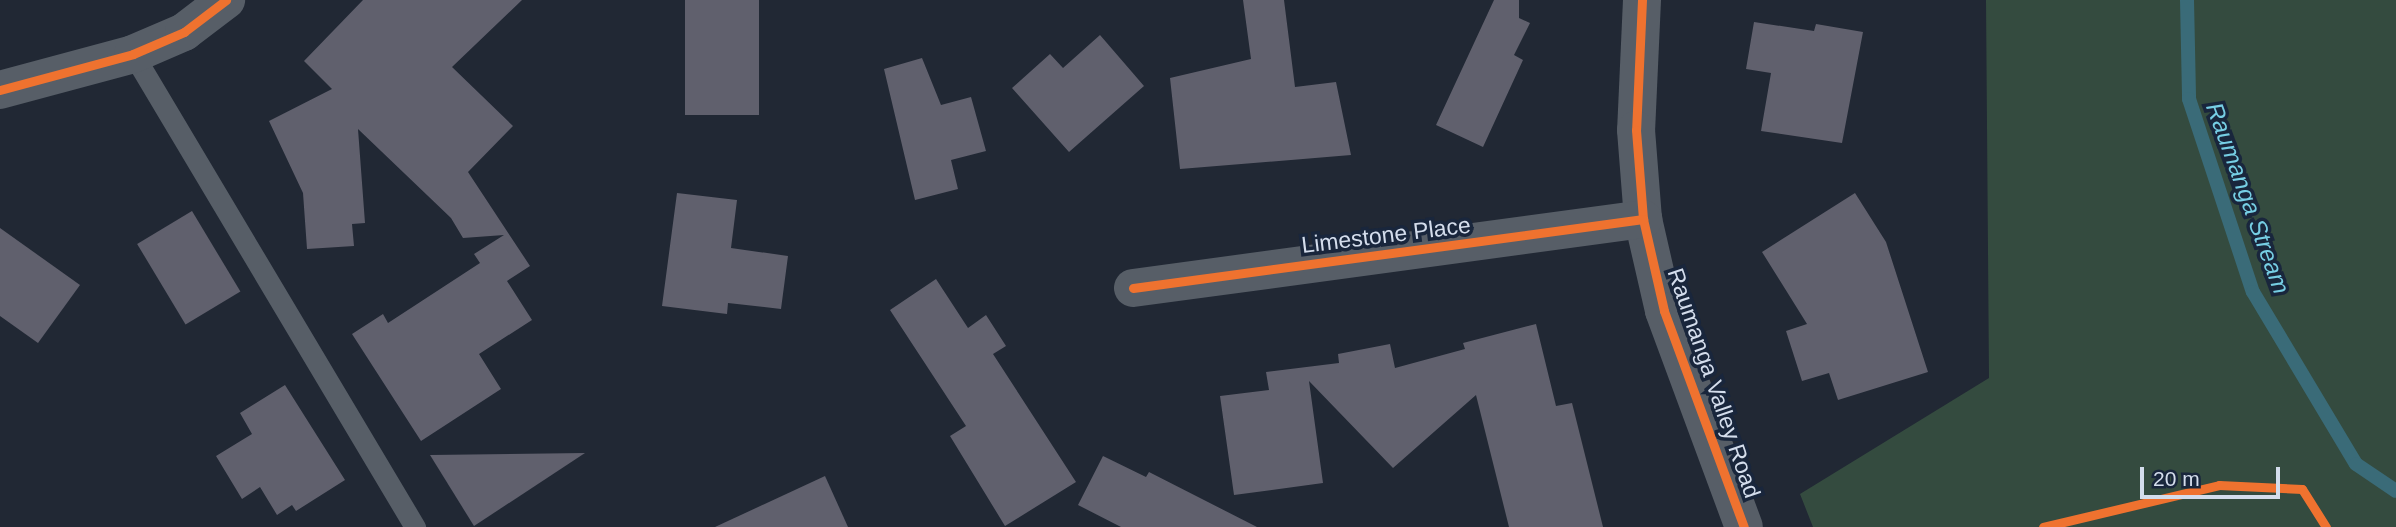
<!DOCTYPE html>
<html>
<head>
<meta charset="utf-8">
<style>
	body { margin:0 }
	#map { position:relative; width:2396px; height:527px; overflow:hidden; background:#212834; font-family:Arial,sans-serif }
	div>[style] { position:absolute }
	.green>* { inset:0; background:#344b3f }
	.stream>* { height:14px; margin:-7px; padding:0 7px; transform-origin:7px; border-radius:7px; background:#3a6b78 }
	.building>* { inset:0; background:#60606d; transform-origin:0 0 }
	.service>* { height:21px; margin:-10.5px; padding:0 10.5px; transform-origin:10.5px; border-radius:10.5px; background:#575e67 }
	.minor>* { height:38px; margin:-19px; padding:0 19px; transform-origin:19px; border-radius:19px; background:#575e67 }
	.cycleway>* { height:9px; margin:-4.5px; padding:0 4.5px; transform-origin:4.5px; border-radius:4.5px; background:#ef722f }
	span { translate:-50% -50%; white-space:nowrap; text-align:center; line-height:1.15; -webkit-text-stroke:7px #19263c; paint-order:stroke }
	.street-label { font-size:23px; color:#d4ddec }
	.water-label { font-size:24px; color:#76cee4; font-style:italic }
	.scale { position:absolute; left:2140px; top:467px; width:140px; height:32px; box-sizing:border-box; border:4px solid #d4ddec; border-top:0; padding-left:9px; font-size:21px; line-height:24px; white-space:nowrap; color:#d4ddec; -webkit-text-stroke:5px #19263c; paint-order:stroke }
</style>
</head>
<body>
<div id="map">
	<div class="green">
		<div style="clip-path:polygon(1986px 0,2396px 0,2396px 527px,1813px 527px,1800px 494px,1989px 378px)"></div>
	</div>
	<div class="stream">
		<div style="left:2187px;top:0;width:99px;rotate:88.8deg"></div>
		<div style="left:2189px;top:99px;width:203px;rotate:71.7deg"></div>
		<div style="left:2253px;top:292px;width:200px;rotate:59.1deg"></div>
		<div style="left:2356px;top:464px;width:48px;rotate:34deg"></div>
	</div>
	<div class="building">
		<div style="clip-path:polygon(363px 0,522px 0,452px 67px,513px 126px,468px 172px,530px 266px,507px 281px,532px 320px,479px 354px,501px 389px,421px 441px,352px 334px,383px 314px,388px 323px,480px 263px,474px 254px,504px 235px,463px 238px,451px 218px,358px 129px,365px 223px,352px 224px,354px 246px,307px 249px,303px 193px,269px 121px,332px 89px,304px 61px)"></div>
		<div style="left:685px;top:0;width:74px;height:115px"></div>
		<div style="clip-path:polygon(1243px 0,1284px 0,1295px 87px,1336px 82px,1351px 155px,1180px 169px,1170px 78px,1251px 59px)"></div>
		<div style="clip-path:polygon(1494px 0,1519px 0,1519px 18px,1530px 23px,1514px 55px,1523px 60px,1483px 147px,1436px 125px)"></div>
		<div style="clip-path:polygon(1754px 22px,1814px 31px,1816px 24px,1863px 32px,1842px 143px,1761px 131px,1771px 73px,1746px 69px)"></div>
		<div style="clip-path:polygon(1100px 35px,1144px 86px,1069px 152px,1012px 88px,1050px 54px,1063px 68px)"></div>
		<div style="clip-path:polygon(922px 58px,941px 105px,971px 97px,986px 151px,951px 160px,958px 189px,915px 200px,884px 69px)"></div>
		<div style="clip-path:polygon(677px 193px,737px 200px,731px 248px,788px 256px,781px 309px,728px 303px,727px 314px,662px 306px)"></div>
		<div style="clip-path:polygon(1855px 193px,1886px 242px,1928px 372px,1838px 400px,1829px 373px,1802px 381px,1786px 331px,1807px 324px,1762px 252px)"></div>
		<div style="left:192px;top:211px;width:94px;height:64px;rotate:59deg"></div>
		<div style="clip-path:polygon(0 228px,80px 285px,38px 343px,0 316px)"></div>
		<div style="clip-path:polygon(936px 279px,968px 328px,986px 315px,1006px 346px,993px 354px,1076px 482px,1005px 526px,950px 436px,966px 426px,890px 310px)"></div>
		<div style="clip-path:polygon(1536px 324px,1556px 406px,1572px 403px,1603px 527px,1509px 527px,1476px 395px,1393px 468px,1309px 381px,1323px 483px,1234px 495px,1220px 396px,1269px 390px,1266px 372px,1339px 363px,1338px 354px,1390px 344px,1395px 368px,1465px 349px,1463px 343px)"></div>
		<div style="clip-path:polygon(285px 385px,345px 480px,296px 511px,292px 505px,277px 515px,260px 487px,242px 499px,216px 456px,252px 434px,240px 413px)"></div>
		<div style="clip-path:polygon(585px 453px,474px 526px,430px 455px)"></div>
		<div style="clip-path:polygon(1103px 456px,1146px 477px,1149px 472px,1257px 527px,1121px 527px,1078px 505px)"></div>
		<div style="clip-path:polygon(825px 476px,848px 527px,715px 527px)"></div>
	</div>
	<div class="service">
		<div style="left:133px;top:54px;width:551px;rotate:59.2deg"></div>
	</div>
	<div class="minor">
		<div style="left:1642px;top:0;width:130px;rotate:92.6deg"></div>
		<div style="left:1636px;top:130px;width:89px;rotate:85.5deg"></div>
		<div style="left:1643px;top:219px;width:94px;rotate:77.1deg"></div>
		<div style="left:1664px;top:311px;width:230px;rotate:69.7deg"></div>
		<div style="left:0;top:90px;width:138px;rotate:-15.1deg"></div>
		<div style="left:133px;top:54px;width:56px;rotate:-23.3deg"></div>
		<div style="left:184px;top:32px;width:53px;rotate:-37.3deg"></div>
		<div style="left:1133px;top:288px;width:515px;rotate:-7.7deg"></div>
	</div>
	<div class="cycleway">
		<div style="left:1642px;top:0;width:130px;rotate:92.6deg"></div>
		<div style="left:1636px;top:130px;width:89px;rotate:85.5deg"></div>
		<div style="left:1643px;top:219px;width:94px;rotate:77.1deg"></div>
		<div style="left:1664px;top:311px;width:230px;rotate:69.7deg"></div>
		<div style="left:0;top:90px;width:138px;rotate:-15.1deg"></div>
		<div style="left:133px;top:54px;width:56px;rotate:-23.3deg"></div>
		<div style="left:184px;top:32px;width:53px;rotate:-37.3deg"></div>
		<div style="left:1133px;top:288px;width:515px;rotate:-7.7deg"></div>
		<div style="left:2043px;top:527px;width:181px;rotate:-13.4deg"></div>
		<div style="left:2219px;top:485px;width:83px;rotate:2.8deg"></div>
		<div style="left:2302px;top:489px;width:45px;rotate:57.7deg"></div>
	</div>
	<div class="street-label">
		<span style="left:1386px;top:235px;rotate:-7deg">Limestone Place</span>
		<span style="left:1714px;top:383px;rotate:71deg">Raumanga Valley Road</span>
	</div>
	<div class="water-label">
		<span style="left:2248px;top:198px;rotate:70deg">Raumanga Stream</span>
	</div>
	<div class="scale">20 m</div>
</div>
</body>
</html>
